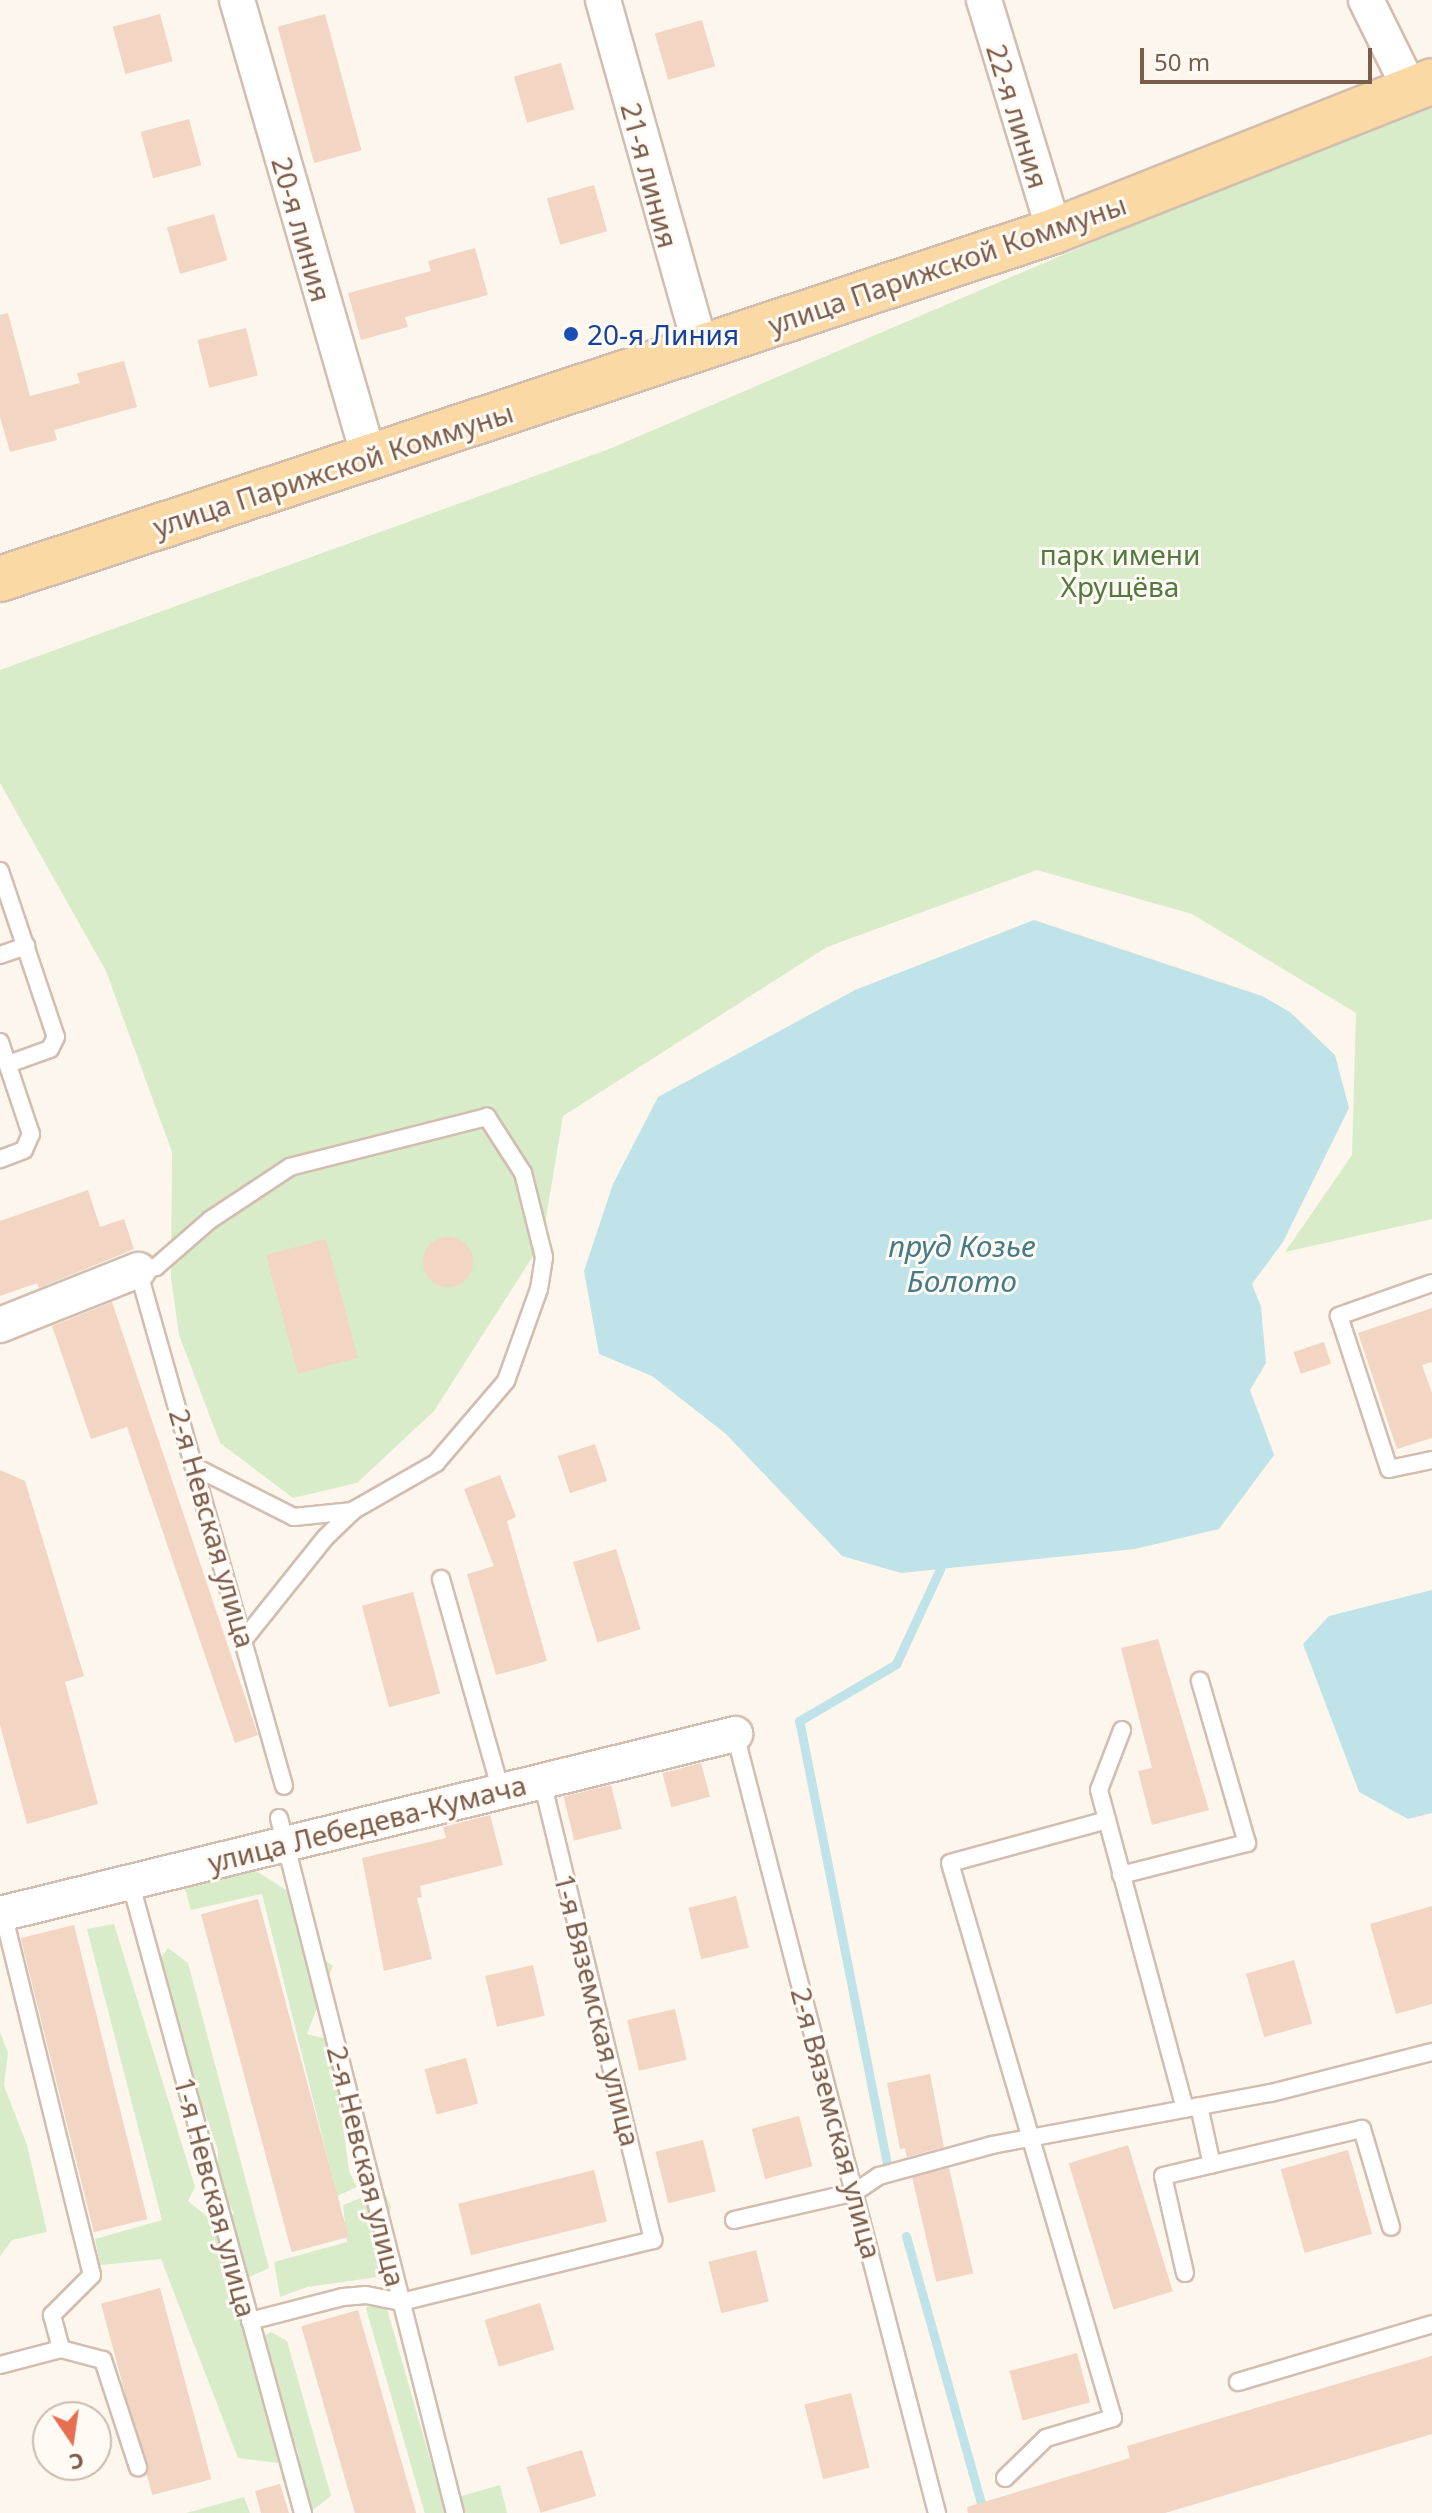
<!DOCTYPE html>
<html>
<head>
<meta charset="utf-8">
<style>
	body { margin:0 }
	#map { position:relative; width:1432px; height:2513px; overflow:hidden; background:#fdf6ec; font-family:"Noto Sans",sans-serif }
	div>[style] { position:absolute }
	.green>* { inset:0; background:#d8ecc9; transform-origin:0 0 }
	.water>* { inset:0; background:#bfe3e8 }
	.stream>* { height:9px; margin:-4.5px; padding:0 4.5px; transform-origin:4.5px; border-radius:4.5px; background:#bfe3e8 }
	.building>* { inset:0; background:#f3d5c3; transform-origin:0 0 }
	.round { border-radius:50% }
	.roads { filter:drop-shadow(2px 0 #d1beb0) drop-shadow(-2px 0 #d1beb0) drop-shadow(0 2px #d1beb0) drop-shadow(0 -2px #d1beb0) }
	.lane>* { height:16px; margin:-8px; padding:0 8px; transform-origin:8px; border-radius:8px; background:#fff }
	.street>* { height:34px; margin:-17px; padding:0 17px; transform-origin:17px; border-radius:17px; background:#fff }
	.primary>* { height:44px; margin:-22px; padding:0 22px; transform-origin:22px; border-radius:22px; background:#fbd9a5 }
	.dots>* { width:22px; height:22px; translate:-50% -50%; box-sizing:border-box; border:4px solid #fffaf3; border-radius:50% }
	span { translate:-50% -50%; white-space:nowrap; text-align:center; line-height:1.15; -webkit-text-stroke:6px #fffaf3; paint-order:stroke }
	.street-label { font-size:28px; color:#7a5c4d }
	.transit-label { font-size:28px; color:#164399 }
	.left { translate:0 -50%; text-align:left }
	.park-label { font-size:28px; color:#537a41 }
	.water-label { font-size:30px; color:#437c86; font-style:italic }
	.north { position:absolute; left:32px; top:2401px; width:80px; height:80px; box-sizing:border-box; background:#fffaf3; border:2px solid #cabbb1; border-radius:50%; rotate:167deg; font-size:22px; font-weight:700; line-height:32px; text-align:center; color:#7a5c4d }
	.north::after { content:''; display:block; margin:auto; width:28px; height:36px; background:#e76f51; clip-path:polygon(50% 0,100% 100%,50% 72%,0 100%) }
	.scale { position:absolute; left:1140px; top:48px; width:232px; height:36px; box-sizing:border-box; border:4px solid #7a5c4d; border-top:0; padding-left:10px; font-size:24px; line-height:28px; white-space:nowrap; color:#7a5c4d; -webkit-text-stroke:6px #fffaf3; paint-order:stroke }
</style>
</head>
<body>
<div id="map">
	<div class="green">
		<div style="clip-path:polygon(1432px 97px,1432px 1219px,1285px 1252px,1352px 1155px,1356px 1013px,1192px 914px,1037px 870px,827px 947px,563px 1116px,542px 1242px,434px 1411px,357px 1483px,293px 1498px,220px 1443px,179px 1335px,171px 1278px,172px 1152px,106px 971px,0 783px,0 670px,609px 449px)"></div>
		<div style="clip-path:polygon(253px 1869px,294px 1895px,316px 1953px,333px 1966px,307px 2034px,327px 2039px,338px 2022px,349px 2052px,336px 2075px,349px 2171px,357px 2187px,337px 2196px,262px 1894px,191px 1910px,181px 1875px,216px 1872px,228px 1877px)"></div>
		<div style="clip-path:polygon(114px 1924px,195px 2187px,188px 2201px,219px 2226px,234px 2213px,218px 2184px,218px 2150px,153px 1968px,168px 1948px,188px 1963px,269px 2268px,232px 2285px,252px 2360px,283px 2437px,286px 2464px,238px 2458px,161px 2259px,100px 2265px,95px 2239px,162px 2220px,87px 1929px)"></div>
		<div style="clip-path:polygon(0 2032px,8px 2053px,4px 2086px,27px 2145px,47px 2232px,12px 2240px,0 2256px)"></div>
		<div style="clip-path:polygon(383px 2189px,391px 2207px,386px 2236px,373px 2226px,385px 2276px,307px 2287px,280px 2297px,274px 2262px,347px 2242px,343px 2205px)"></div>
		<div style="left:385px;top:2302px;width:219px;height:20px;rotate:74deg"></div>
		<div style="clip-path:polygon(271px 2332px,287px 2341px,331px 2496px,313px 2510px,293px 2498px,291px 2473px,299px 2456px,259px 2338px)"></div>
		<div style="clip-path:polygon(500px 2485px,507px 2513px,462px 2513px,458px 2497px)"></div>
		<div style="clip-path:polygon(244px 2497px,250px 2513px,186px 2513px)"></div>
	</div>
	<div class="water">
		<div style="clip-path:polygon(1034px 920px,1262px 996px,1290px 1012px,1335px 1055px,1349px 1108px,1283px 1242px,1252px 1284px,1261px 1307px,1266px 1363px,1250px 1390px,1274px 1455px,1219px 1529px,1135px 1549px,901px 1573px,842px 1556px,726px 1434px,652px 1376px,599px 1354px,584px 1271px,613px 1184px,658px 1097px,855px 990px)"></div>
		<div style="clip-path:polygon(1432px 1590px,1432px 1813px,1408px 1819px,1359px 1792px,1303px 1644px,1329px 1616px)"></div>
	</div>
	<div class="stream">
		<div style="left:887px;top:2164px;width:452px;rotate:-101.2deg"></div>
		<div style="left:799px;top:1721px;width:113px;rotate:-30.4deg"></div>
		<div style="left:896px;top:1664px;width:105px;rotate:-65.1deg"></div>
		<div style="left:906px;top:2236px;width:288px;rotate:74.3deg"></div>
	</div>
	<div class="building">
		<div style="left:160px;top:14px;width:49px;height:49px;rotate:75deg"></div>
		<div style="left:325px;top:14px;width:141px;height:49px;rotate:75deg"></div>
		<div style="left:702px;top:20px;width:48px;height:49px;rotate:74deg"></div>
		<div style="left:561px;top:63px;width:48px;height:49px;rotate:74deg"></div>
		<div style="left:189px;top:119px;width:48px;height:50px;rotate:75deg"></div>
		<div style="left:594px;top:185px;width:48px;height:49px;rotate:74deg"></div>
		<div style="left:214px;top:214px;width:48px;height:49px;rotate:74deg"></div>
		<div style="clip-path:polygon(475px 248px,488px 295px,405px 317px,408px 327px,361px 340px,348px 293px,431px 271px,428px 261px)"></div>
		<div style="clip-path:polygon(8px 313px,30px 396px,80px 383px,77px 373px,124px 361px,137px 407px,54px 430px,57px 440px,10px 452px,0 417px,0 315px)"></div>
		<div style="left:246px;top:328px;width:49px;height:50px;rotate:76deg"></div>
		<div style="clip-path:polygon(88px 1190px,100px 1227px,124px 1219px,134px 1249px,39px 1288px,37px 1283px,0 1296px,0 1221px)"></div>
		<div class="round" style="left:423px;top:1237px;width:50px;height:50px"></div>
		<div style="left:326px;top:1239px;width:123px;height:62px;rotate:75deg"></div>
		<div style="clip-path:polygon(112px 1302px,258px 1735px,235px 1743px,127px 1427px,91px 1439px,52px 1326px)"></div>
		<div style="clip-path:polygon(1432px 1308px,1432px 1362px,1422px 1365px,1432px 1393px,1432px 1438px,1397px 1449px,1358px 1333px)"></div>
		<div style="left:1324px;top:1342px;width:23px;height:32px;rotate:72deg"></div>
		<div style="left:595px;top:1444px;width:39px;height:39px;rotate:72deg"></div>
		<div style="clip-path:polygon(0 1470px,25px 1481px,84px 1676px,65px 1682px,98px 1804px,27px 1824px,0 1725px)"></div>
		<div style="clip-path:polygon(500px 1475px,516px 1517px,507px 1521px,547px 1661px,496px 1675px,467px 1574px,494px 1566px,464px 1489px)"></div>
		<div style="left:616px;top:1549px;width:84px;height:45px;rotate:73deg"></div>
		<div style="left:413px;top:1592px;width:105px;height:53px;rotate:75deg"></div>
		<div style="clip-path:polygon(1158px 1639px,1209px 1810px,1152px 1825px,1138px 1771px,1152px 1768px,1121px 1648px)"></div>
		<div style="left:701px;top:1763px;width:35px;height:40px;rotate:75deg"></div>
		<div style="left:611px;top:1785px;width:45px;height:49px;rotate:76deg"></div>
		<div style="clip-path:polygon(490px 1815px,503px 1865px,420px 1886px,422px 1897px,417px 1898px,432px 1959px,384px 1971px,362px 1858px,446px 1838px,443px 1827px)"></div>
		<div style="left:736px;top:1896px;width:53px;height:49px;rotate:76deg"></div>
		<div style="left:258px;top:1899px;width:350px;height:59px;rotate:75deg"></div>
		<div style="clip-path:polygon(1432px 1906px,1432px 2004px,1396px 2014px,1370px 1924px)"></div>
		<div style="left:74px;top:1925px;width:303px;height:55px;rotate:76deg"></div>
		<div style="left:1294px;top:1960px;width:66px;height:50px;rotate:74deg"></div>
		<div style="left:533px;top:1965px;width:52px;height:49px;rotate:77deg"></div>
		<div style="left:675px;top:2009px;width:52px;height:49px;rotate:77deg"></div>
		<div style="left:466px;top:2058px;width:47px;height:43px;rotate:75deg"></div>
		<div style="clip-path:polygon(930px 2074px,944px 2147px,907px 2157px,905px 2148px,900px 2149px,887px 2083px)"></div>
		<div style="left:799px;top:2116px;width:52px;height:49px;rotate:75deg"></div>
		<div style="left:703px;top:2140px;width:53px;height:49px;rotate:76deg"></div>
		<div style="left:1128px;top:2145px;width:153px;height:62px;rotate:73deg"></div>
		<div style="left:1348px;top:2150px;width:87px;height:70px;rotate:74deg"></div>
		<div style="left:949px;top:2168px;width:108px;height:38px;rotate:77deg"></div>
		<div style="left:594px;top:2170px;width:53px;height:140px;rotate:76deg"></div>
		<div style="left:756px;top:2250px;width:53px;height:49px;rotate:76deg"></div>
		<div style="left:160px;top:2288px;width:198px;height:61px;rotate:75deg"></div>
		<div style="left:540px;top:2303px;width:49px;height:58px;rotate:73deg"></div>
		<div style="left:358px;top:2310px;width:211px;height:59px;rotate:74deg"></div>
		<div style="left:1077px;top:2353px;width:51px;height:70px;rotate:75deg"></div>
		<div style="clip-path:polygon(1432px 2356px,1432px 2434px,1165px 2513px,968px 2513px,967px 2507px,1130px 2458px,1127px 2446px)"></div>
		<div style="left:851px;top:2393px;width:77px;height:48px;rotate:76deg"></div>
		<div style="left:582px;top:2450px;width:48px;height:58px;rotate:73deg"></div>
		<div style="clip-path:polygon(280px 2484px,289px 2513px,261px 2513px,255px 2491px)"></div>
	</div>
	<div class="roads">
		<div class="lane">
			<div style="left:0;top:871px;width:175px;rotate:71.4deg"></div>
			<div style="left:56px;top:1037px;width:13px;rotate:117deg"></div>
			<div style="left:50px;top:1049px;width:45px;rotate:160.3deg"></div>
			<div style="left:0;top:955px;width:28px;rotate:-19deg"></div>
			<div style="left:0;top:1042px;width:97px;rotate:71.4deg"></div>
			<div style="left:31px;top:1134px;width:17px;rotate:114deg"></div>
			<div style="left:24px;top:1150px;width:26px;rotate:159deg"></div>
			<div style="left:1432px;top:1283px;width:99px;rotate:160.5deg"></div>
			<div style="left:1339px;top:1316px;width:161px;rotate:71.9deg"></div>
			<div style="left:1389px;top:1469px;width:44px;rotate:-11.8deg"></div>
			<div style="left:195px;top:1467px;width:111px;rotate:26.8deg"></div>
			<div style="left:294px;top:1517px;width:59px;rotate:-5.8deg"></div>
			<div style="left:441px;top:1579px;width:220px;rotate:74.2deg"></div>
			<div style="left:245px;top:1638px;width:129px;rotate:-51.3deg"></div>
			<div style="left:326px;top:1537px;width:39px;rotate:-44deg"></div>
			<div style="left:354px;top:1510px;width:95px;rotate:-29.8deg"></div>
			<div style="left:436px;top:1463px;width:108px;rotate:-49.5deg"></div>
			<div style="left:506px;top:1381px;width:98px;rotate:-70.3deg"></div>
			<div style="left:539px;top:1289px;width:32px;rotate:-81deg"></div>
			<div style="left:544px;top:1257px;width:87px;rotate:-104deg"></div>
			<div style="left:523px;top:1173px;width:67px;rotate:-122.7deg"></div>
			<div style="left:487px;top:1117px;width:203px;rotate:165.8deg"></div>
			<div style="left:290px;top:1167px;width:96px;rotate:146.5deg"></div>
			<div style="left:210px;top:1220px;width:72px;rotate:139deg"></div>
			<div style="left:156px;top:1267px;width:18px;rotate:171deg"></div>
			<div style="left:138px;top:1270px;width:536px;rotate:74.2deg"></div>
			<div style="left:1122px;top:1730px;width:64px;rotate:111deg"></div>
			<div style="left:1099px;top:1790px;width:330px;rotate:74.9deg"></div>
			<div style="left:735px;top:1734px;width:805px;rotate:75.46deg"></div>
			<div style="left:279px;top:1818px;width:717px;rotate:75.79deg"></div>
			<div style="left:1121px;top:1875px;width:130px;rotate:-14.3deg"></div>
			<div style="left:1247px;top:1843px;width:169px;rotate:-106.2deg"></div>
			<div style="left:130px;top:1881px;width:655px;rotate:74.69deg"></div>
			<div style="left:3px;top:1913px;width:373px;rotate:76.2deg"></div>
			<div style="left:92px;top:2275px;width:57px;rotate:135deg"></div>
			<div style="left:52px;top:2315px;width:35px;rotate:75deg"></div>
			<div style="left:61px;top:2349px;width:43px;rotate:14.7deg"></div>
			<div style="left:103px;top:2360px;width:113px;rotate:71.9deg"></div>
			<div style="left:1199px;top:2106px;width:60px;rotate:77.6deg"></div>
			<div style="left:734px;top:2220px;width:124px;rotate:-13deg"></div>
			<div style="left:855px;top:2192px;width:29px;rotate:-34deg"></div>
			<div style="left:879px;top:2176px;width:117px;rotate:-15.3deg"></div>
			<div style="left:992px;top:2145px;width:284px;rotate:-10.6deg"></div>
			<div style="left:1271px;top:2093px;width:166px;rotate:-14.3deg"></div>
			<div style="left:1185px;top:2273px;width:99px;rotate:-102.8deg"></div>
			<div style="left:1163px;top:2176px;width:204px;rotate:-13.3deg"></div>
			<div style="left:1362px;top:2129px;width:102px;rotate:73.5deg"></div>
			<div style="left:250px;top:2321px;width:96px;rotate:-14.5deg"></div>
			<div style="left:343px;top:2297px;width:23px;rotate:-5deg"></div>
			<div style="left:366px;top:2295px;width:36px;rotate:11deg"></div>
			<div style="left:401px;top:2302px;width:260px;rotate:-13.8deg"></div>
			<div style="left:653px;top:2240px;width:473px;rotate:-103.6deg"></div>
			<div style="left:0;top:2365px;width:63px;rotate:-14.7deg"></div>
			<div style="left:1238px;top:2382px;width:202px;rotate:-16.6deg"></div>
			<div style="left:1005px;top:2478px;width:57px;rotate:-44.3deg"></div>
			<div style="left:1046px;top:2438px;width:70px;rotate:-16.6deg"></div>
			<div style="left:1113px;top:2418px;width:578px;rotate:-106.37deg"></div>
			<div style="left:950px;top:1863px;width:163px;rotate:-15.3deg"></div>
		</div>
		<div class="street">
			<div style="left:237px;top:0;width:475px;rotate:73.9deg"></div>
			<div style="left:603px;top:0;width:362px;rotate:74.3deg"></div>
			<div style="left:984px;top:0;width:241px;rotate:73.1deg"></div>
			<div style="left:1366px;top:0;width:102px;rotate:63.7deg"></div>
			<div style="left:0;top:1325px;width:149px;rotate:-21.7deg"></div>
			<div style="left:0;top:1914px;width:757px;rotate:-13.76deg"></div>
		</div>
		<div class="primary">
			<div style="left:0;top:579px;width:1110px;rotate:-18.27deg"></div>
			<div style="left:1054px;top:231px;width:407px;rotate:-21.6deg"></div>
		</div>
	</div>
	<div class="dots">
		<div style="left:571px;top:334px;background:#1a4fb4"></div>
	</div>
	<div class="street-label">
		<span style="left:1018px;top:116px;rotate:73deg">22-я линия</span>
		<span style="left:650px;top:175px;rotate:75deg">21-я линия</span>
		<span style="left:302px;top:229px;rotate:74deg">20-я линия</span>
		<span style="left:947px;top:264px;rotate:-19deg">улица Парижской Коммуны</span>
		<span style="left:333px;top:469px;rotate:-18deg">улица Парижской Коммуны</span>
		<span style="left:213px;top:1528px;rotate:74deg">2-я Невская улица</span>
		<span style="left:367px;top:1823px;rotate:-14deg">улица Лебедева-Кумача</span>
		<span style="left:598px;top:2010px;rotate:76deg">1-я Вяземская улица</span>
		<span style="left:837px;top:2123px;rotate:75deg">2-я Вяземская улица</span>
		<span style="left:367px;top:2166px;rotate:76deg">2-я Невская улица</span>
		<span style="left:216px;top:2197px;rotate:75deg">1-я Невская улица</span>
	</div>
	<div class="transit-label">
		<span class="left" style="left:587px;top:334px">20-я Линия</span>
	</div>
	<div class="park-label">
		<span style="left:1120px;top:570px">парк имени<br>Хрущёва</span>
	</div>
	<div class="water-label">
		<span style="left:962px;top:1263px">пруд Козье<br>Болото</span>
	</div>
	<div class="north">С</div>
	<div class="scale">50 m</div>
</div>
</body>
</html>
